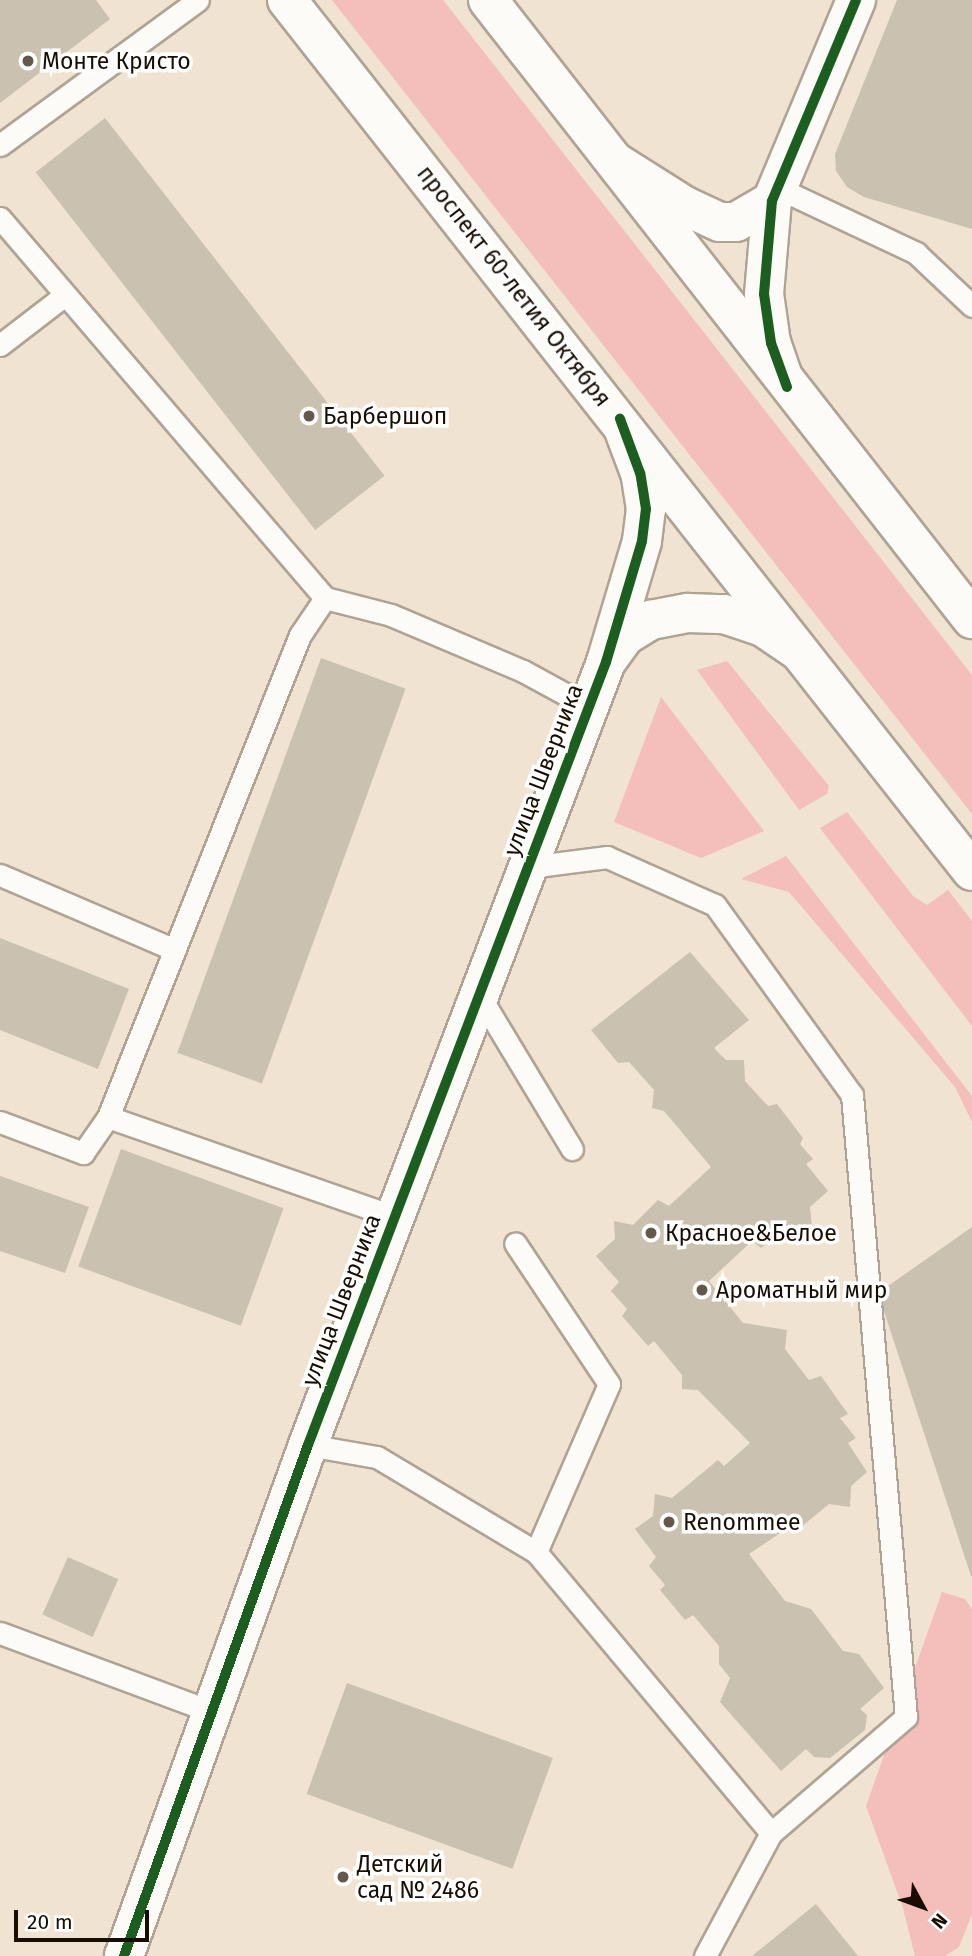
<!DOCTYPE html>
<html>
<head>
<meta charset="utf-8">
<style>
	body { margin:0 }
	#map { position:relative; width:972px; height:1956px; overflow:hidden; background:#f0e3d1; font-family:"Fira Sans",sans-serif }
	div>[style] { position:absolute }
	.green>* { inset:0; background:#f4beba }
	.building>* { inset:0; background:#cac1b1; transform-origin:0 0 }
	.roads { filter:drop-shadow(2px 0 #afa494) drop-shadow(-2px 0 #afa494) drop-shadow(0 2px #afa494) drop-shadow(0 -2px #afa494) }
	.service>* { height:21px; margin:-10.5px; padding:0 10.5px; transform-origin:10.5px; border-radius:10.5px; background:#fdfbf8 }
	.minor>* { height:38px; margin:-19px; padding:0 19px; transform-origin:19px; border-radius:19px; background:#fdfbf8 }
	.primary>* { height:38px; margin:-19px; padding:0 19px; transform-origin:19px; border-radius:19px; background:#fdfbf8 }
	.cycleway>* { height:10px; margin:-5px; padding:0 5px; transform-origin:5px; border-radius:5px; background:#1b5e20 }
	.dots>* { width:19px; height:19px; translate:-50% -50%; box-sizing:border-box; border:4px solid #fff; border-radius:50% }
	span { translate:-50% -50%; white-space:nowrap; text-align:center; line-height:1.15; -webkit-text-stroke:7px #fff; paint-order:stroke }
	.poi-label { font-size:23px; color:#180d02 }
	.left { translate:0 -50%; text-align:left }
	.street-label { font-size:23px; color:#180d02 }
	.north { position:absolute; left:888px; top:1872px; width:70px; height:70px; -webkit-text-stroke:5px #fff; paint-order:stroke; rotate:131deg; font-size:19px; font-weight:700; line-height:28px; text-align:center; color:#180d02 }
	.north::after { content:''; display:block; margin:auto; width:24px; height:32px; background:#180d02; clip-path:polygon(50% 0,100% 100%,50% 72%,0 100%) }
	.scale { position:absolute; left:14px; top:1910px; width:135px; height:32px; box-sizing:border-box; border:4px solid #180d02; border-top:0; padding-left:9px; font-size:21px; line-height:24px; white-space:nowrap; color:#180d02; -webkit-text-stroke:5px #fff; paint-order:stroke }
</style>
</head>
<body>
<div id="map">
	<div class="green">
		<div style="clip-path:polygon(332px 0,443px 0,659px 275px,972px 675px,972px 814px)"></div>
		<div style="clip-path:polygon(727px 661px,829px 786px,827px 794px,799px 810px,697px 670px)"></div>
		<div style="clip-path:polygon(661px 697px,764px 831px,701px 858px,614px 822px)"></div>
		<div style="clip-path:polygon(847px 812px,913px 896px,927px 905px,948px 890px,972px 921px,972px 1026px,820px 828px)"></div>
		<div style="clip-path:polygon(786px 856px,972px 1096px,972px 1122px,955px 1087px,789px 892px,741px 879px)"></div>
		<div style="clip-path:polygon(942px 1592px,965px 1599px,972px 1609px,972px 1914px,959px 1947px,945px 1956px,915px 1956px,903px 1908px,866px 1806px)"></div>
	</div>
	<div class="building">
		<div style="clip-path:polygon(0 0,96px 0,110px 19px,0 103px)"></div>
		<div style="clip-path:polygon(897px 0,972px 0,972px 229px,864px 197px,847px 187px,836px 171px,835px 154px)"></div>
		<div style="left:105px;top:118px;width:454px;height:88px;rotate:52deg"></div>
		<div style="left:321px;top:658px;width:90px;height:420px;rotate:20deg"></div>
		<div style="clip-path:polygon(0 938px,129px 989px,98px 1069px,0 1030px)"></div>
		<div style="clip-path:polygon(690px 952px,749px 1020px,714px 1048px,726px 1060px,744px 1060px,745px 1081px,768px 1106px,777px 1104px,803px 1138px,800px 1144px,813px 1159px,806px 1164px,828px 1191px,810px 1207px,812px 1227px,788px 1225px,761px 1248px,752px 1241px,709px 1281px,743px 1323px,787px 1330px,785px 1349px,809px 1380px,821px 1376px,848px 1414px,840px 1418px,856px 1438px,848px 1443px,867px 1472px,851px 1486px,850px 1507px,829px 1504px,801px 1527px,795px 1523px,749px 1554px,785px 1601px,811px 1609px,843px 1651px,859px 1654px,884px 1688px,860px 1709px,867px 1715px,865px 1730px,830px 1758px,814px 1757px,806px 1749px,781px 1771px,720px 1702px,730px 1678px,719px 1664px,719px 1646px,693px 1615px,685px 1620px,660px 1590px,665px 1585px,649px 1566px,656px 1557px,635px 1529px,653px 1516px,655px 1494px,672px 1498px,718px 1460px,724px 1466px,750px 1443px,698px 1390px,682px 1389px,682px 1375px,654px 1341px,648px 1346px,622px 1316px,627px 1309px,611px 1291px,619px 1282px,596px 1256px,615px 1239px,614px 1221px,633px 1225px,658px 1200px,669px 1206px,711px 1167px,664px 1111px,652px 1108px,654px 1090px,629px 1062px,618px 1063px,591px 1030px)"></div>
		<div style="left:121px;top:1149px;width:173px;height:125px;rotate:20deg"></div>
		<div style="clip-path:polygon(0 1176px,89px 1207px,65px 1273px,0 1251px)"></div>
		<div style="clip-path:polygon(972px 1227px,972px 1576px,971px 1576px,878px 1293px)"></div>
		<div style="left:68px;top:1557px;width:55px;height:63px;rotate:24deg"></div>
		<div style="left:347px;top:1683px;width:219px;height:118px;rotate:20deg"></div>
		<div style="clip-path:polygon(816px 1904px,858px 1956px,752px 1956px)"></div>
	</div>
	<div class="roads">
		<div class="service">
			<div style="left:0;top:145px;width:245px;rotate:-36.2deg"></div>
			<div style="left:778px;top:188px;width:153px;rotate:25.2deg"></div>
			<div style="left:916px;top:253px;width:77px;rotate:43.4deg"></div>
			<div style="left:0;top:218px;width:500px;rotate:49.46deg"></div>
			<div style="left:325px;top:598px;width:68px;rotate:14.4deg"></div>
			<div style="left:391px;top:615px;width:143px;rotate:23deg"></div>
			<div style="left:523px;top:671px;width:75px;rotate:28.6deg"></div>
			<div style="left:0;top:345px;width:82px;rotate:-37.6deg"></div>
			<div style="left:325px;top:598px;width:45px;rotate:124deg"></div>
			<div style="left:300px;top:635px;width:519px;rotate:111.72deg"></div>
			<div style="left:108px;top:1117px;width:304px;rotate:19.2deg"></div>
			<div style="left:529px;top:867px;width:79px;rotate:-7.3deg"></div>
			<div style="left:607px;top:857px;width:118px;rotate:24deg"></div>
			<div style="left:715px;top:905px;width:234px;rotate:54.2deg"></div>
			<div style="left:852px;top:1095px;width:624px;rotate:85.04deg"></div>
			<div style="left:906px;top:1717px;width:178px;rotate:139.3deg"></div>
			<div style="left:771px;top:1833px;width:140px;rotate:118.2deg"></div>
			<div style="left:0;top:875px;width:188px;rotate:23.2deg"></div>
			<div style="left:479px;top:995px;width:180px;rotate:58.9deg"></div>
			<div style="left:0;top:1122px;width:89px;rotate:20.5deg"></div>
			<div style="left:83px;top:1153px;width:44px;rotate:-55.2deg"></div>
			<div style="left:308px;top:1445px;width:70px;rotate:9.9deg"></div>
			<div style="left:377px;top:1457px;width:185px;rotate:30.9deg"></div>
			<div style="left:536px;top:1552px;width:183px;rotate:-66.5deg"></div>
			<div style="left:609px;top:1384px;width:169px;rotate:-123.7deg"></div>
			<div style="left:536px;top:1552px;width:366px;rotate:50.1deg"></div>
			<div style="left:0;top:1633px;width:226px;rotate:20.4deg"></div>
		</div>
		<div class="minor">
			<div style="left:617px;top:163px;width:80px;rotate:32.3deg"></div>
			<div style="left:685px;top:206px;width:38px;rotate:25deg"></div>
			<div style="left:720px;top:222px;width:16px"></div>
			<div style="left:736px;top:222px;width:42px;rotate:-30.3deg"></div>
			<div style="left:783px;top:377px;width:36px;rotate:-109deg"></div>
			<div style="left:771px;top:343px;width:49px;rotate:-98.1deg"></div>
			<div style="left:764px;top:294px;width:93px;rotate:-85.1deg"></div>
			<div style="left:772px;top:201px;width:218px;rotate:-67.3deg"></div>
			<div style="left:606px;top:662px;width:32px;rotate:-54deg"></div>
			<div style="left:625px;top:636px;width:31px;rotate:-32deg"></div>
			<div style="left:651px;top:620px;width:38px;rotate:-11deg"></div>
			<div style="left:688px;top:613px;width:36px;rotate:2deg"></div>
			<div style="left:724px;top:614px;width:41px;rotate:18.4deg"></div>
			<div style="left:763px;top:627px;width:41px;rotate:34.1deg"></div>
			<div style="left:124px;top:1956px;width:543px;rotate:-70.2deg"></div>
			<div style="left:308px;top:1445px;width:838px;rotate:-69.16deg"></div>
			<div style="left:606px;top:662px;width:126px;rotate:-73.4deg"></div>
			<div style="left:642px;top:541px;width:32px;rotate:-83deg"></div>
			<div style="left:646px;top:509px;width:36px;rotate:-99deg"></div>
			<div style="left:640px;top:473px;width:43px;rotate:-110.6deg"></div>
		</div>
		<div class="primary">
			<div style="left:287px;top:0;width:1108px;rotate:51.82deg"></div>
			<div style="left:488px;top:0;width:786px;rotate:51.98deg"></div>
		</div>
	</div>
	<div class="cycleway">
		<div style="left:787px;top:387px;width:47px;rotate:-110deg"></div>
		<div style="left:771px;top:343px;width:49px;rotate:-98.1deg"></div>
		<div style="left:764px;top:294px;width:93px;rotate:-85.1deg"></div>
		<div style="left:772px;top:201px;width:218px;rotate:-67.3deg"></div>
		<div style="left:124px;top:1956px;width:543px;rotate:-70.2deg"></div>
		<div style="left:308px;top:1445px;width:838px;rotate:-69.16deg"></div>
		<div style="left:606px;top:662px;width:126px;rotate:-73.4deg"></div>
		<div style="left:642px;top:541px;width:32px;rotate:-83deg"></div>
		<div style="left:646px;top:509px;width:36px;rotate:-99deg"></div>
		<div style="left:640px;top:473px;width:58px;rotate:-110.3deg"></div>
	</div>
	<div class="dots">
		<div style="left:28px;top:61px;background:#64584a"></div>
		<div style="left:309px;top:416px;background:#64584a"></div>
		<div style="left:651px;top:1233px;background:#64584a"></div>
		<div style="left:702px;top:1290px;background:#64584a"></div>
		<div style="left:669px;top:1522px;background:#64584a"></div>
		<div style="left:343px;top:1877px;background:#64584a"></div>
	</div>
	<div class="poi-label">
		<span class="left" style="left:42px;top:61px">Монте Кристо</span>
		<span class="left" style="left:323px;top:416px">Барбершоп</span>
		<span class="left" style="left:665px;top:1233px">Красное&amp;Белое</span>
		<span class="left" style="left:716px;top:1290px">Ароматный мир</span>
		<span class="left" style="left:683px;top:1522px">Renommee</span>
		<span class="left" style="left:357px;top:1877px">Детский<br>сад № 2486</span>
	</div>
	<div class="street-label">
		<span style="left:514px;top:286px;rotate:52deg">проспект 60-летия Октября</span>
		<span style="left:543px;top:770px;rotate:-69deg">улица Шверника</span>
		<span style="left:341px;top:1300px;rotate:-69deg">улица Шверника</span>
	</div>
	<div class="north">N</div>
	<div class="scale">20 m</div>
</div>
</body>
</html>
